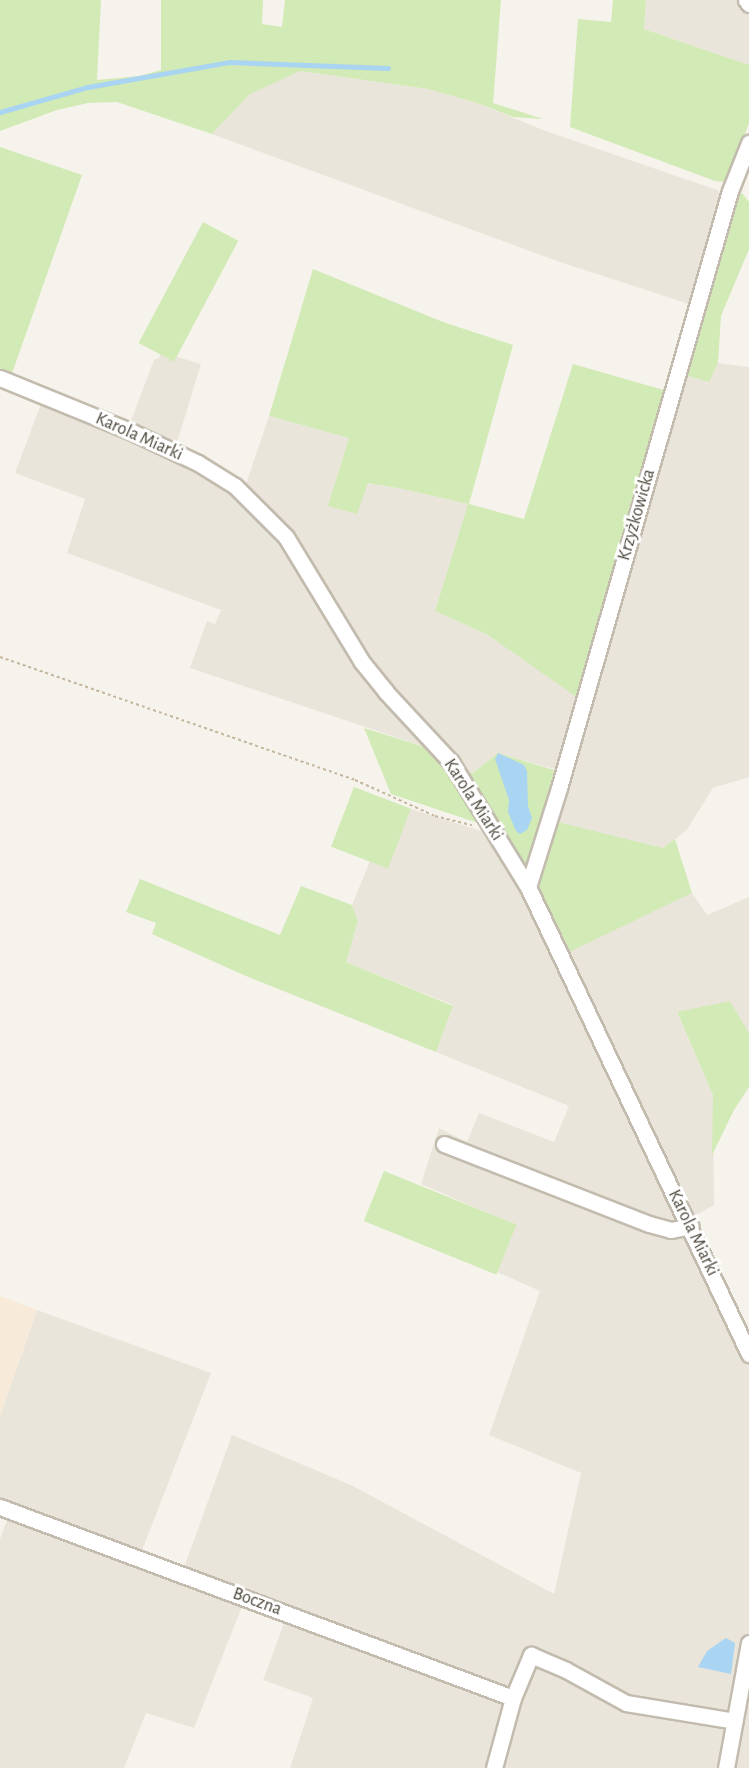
<!DOCTYPE html>
<meta charset="utf-8">
<style>
body{margin:0}
#map{position:relative;width:749px;height:1768px;overflow:hidden;background:#f6f3ec;font-family:"Alegreya Sans",sans-serif}
div>[style]{position:absolute}
.residential>*{inset:0;background:#eae5da}
.commercial>*{inset:0;background:#f7ead8}
.green>*{inset:0;background:#d2eab5;transform-origin:0 0}
.water>*{inset:0;background:#a9d4f2}
.stream>*{height:4.5px;margin:-2.25px;padding:0 2.25px;transform-origin:2.25px;border-radius:2.25px;background:#a9d4f2}
.path>*{height:2px;margin-top:-1px;transform-origin:0;background:repeating-linear-gradient(90deg,#c4b79f 0 3px,transparent 0 6px)}
.roads{filter:drop-shadow(2px 0 #c2bbae) drop-shadow(-2px 0 #c2bbae) drop-shadow(0 2px #c2bbae) drop-shadow(0 -2px #c2bbae)}
.minor>*{height:15px;margin:-7.5px;padding:0 7.5px;transform-origin:7.5px;border-radius:7.5px;background:#fff}
span{translate:-50% -50%;white-space:nowrap;text-align:center;line-height:1.15;-webkit-text-stroke:6px #fff;paint-order:stroke}
.street-label{font-size:18px;color:#4b4439}
</style>
<div id="map">
<div class="residential">
<i style="clip-path:polygon(646px 0,749px 0,749px 65px,644px 29px)"></i>
<i style="clip-path:polygon(299px 71px,428px 89px,477px 103px,543px 130px,717px 190px,722px 195px,692px 305px,557px 261px,212px 134px,250px 94px)"></i>
<i style="clip-path:polygon(161px 352px,201px 364px,176px 446px,244px 490px,269px 416px,349px 438px,329px 506px,367px 483px,403px 489px,468px 504px,435px 611px,488px 635px,592px 706px,684px 375px,708px 382px,718px 363px,749px 367px,749px 777px,713px 788px,686px 831px,663px 848px,541px 818px,554px 769px,498px 753px,473px 773px,449px 766px,428px 748px,190px 668px,207px 621px,215px 624px,221px 610px,67px 553px,85px 499px,15px 473px,42px 401px,129px 426px,154px 360px,159px 358px)"></i>
<i style="clip-path:polygon(411px 809px,500px 837px,565px 953px,692px 893px,707px 915px,749px 897px,749px 1033px,730px 1001px,677px 1013px,713px 1095px,714px 1205px,693px 1217px,749px 1339px,749px 1768px,290px 1768px,313px 1698px,263px 1680px,286px 1618px,243px 1604px,194px 1728px,146px 1713px,124px 1768px,0 1768px,0 1539px,8px 1517px,0 1513px,0 1416px,37px 1310px,211px 1373px,141px 1553px,183px 1570px,232px 1435px,351px 1485px,554px 1594px,581px 1473px,489px 1435px,540px 1291px,497px 1272px,516px 1225px,421px 1184px,439px 1128px,467px 1142px,479px 1113px,554px 1142px,569px 1106px,436px 1052px,453px 1005px,346px 962px,358px 921px,352px 905px,370px 861px,388px 866px)"></i>
</div>
<div class="commercial">
<i style="clip-path:polygon(0 1296px,37px 1310px,0 1416px)"></i>
</div>
<div class="green">
<i style="clip-path:polygon(0 0,101px 0,97px 80px,139px 76px,161px 70px,161px 0,263px 0,262px 24px,282px 27px,285px 0,501px 0,493px 103px,543px 119px,513px 117px,477px 103px,428px 89px,300px 71px,250px 94px,212px 134px,117px 102px,88px 103px,57px 110px,0 131px)"></i>
<i style="clip-path:polygon(613px 0,646px 0,644px 29px,749px 65px,749px 123px,727px 182px,715px 181px,570px 127px,578px 19px,611px 22px)"></i>
<i style="clip-path:polygon(0 147px,82px 175px,10px 379px,0 375px)"></i>
<i style="clip-path:polygon(742px 193px,749px 202px,749px 249px,721px 316px,718px 363px,709px 382px,684px 375px,736px 197px)"></i>
<i style="left:203px;top:222px;width:40px;height:137px;rotate:28deg"></i>
<i style="clip-path:polygon(313px 269px,443px 322px,513px 345px,469px 504px,524px 519px,573px 364px,667px 391px,578px 698px,488px 635px,435px 611px,468px 504px,403px 489px,368px 483px,357px 514px,328px 506px,349px 438px,269px 416px)"></i>
<i style="clip-path:polygon(364px 728px,428px 748px,449px 766px,484px 825px,391px 794px)"></i>
<i style="clip-path:polygon(498px 753px,554px 770px,527px 874px,464px 770px,473px 773px)"></i>
<i style="left:354px;top:787px;width:61px;height:64px;rotate:21deg"></i>
<i style="clip-path:polygon(554px 821px,663px 848px,675px 839px,692px 893px,565px 954px,534px 887px)"></i>
<i style="clip-path:polygon(140px 879px,280px 935px,301px 886px,352px 905px,358px 921px,346px 962px,453px 1006px,436px 1052px,246px 976px,152px 934px,156px 923px,126px 912px)"></i>
<i style="clip-path:polygon(730px 1001px,749px 1033px,749px 1087px,734px 1110px,712px 1155px,713px 1095px,677px 1012px)"></i>
<i style="left:384px;top:1171px;width:143px;height:54px;rotate:22deg"></i>
</div>
<div class="water">
<i style="clip-path:polygon(498px 753px,524px 765px,527px 771px,528px 806px,532px 818px,527px 830px,520px 834px,516px 831px,508px 812px,509px 800px,495px 759px)"></i>
<i style="clip-path:polygon(726px 1638px,735px 1643px,731px 1674px,698px 1667px,707px 1651px)"></i>
</div>
<div class="stream">
<i style="left:0;top:112px;width:91px;rotate:-15.9deg"></i>
<i style="left:88px;top:87px;width:144px;rotate:-10deg"></i>
<i style="left:230px;top:62px;width:158px;rotate:2.2deg"></i>
</div>
<div class="path">
<i style="left:0;top:657px;width:376px;rotate:19.1deg"></i>
<i style="left:355px;top:780px;width:88px;rotate:24.2deg"></i>
<i style="left:435px;top:816px;width:38px;rotate:14deg"></i>
</div>
<div class="roads">
<div class="minor">
<i style="left:746px;top:0;width:5px;rotate:53deg"></i>
<i style="left:0;top:378px;width:143px;rotate:22.2deg"></i>
<i style="left:132px;top:432px;width:73px;rotate:25.2deg"></i>
<i style="left:198px;top:463px;width:44px;rotate:31.9deg"></i>
<i style="left:235px;top:486px;width:72px;rotate:45deg"></i>
<i style="left:286px;top:537px;width:146px;rotate:58.7deg"></i>
<i style="left:362px;top:662px;width:38px;rotate:51deg"></i>
<i style="left:386px;top:692px;width:96px;rotate:47.1deg"></i>
<i style="left:451px;top:762px;width:147px;rotate:58.4deg"></i>
<i style="left:528px;top:887px;width:517px;rotate:64.67deg"></i>
<i style="left:528px;top:887px;width:104px;rotate:-72.6deg"></i>
<i style="left:559px;top:788px;width:621px;rotate:-74.02deg"></i>
<i style="left:730px;top:191px;width:52px;rotate:-68.4deg"></i>
<i style="left:444px;top:1144px;width:220px;rotate:21.3deg"></i>
<i style="left:649px;top:1224px;width:23px;rotate:15deg"></i>
<i style="left:671px;top:1230px;width:20px;rotate:-11deg"></i>
<i style="left:0;top:1507px;width:547px;rotate:20.42deg"></i>
<i style="left:494px;top:1768px;width:73px;rotate:-74.8deg"></i>
<i style="left:513px;top:1698px;width:47px;rotate:-67.3deg"></i>
<i style="left:531px;top:1655px;width:38px;rotate:23deg"></i>
<i style="left:566px;top:1670px;width:68px;rotate:28.8deg"></i>
<i style="left:626px;top:1703px;width:110px;rotate:9.4deg"></i>
<i style="left:726px;top:1768px;width:127px;rotate:-79.6deg"></i>
</div>
</div>
<div class="street-label">
<span style="left:139px;top:437px;rotate:24deg">Karola Miarki</span>
<span style="left:637px;top:515px;rotate:-74deg">Krzyżkowicka</span>
<span style="left:473px;top:800px;rotate:57deg">Karola Miarki</span>
<span style="left:693px;top:1233px;rotate:64deg">Karola Miarki</span>
<span style="left:257px;top:1602px;rotate:20deg">Boczna</span>
</div>
</div>
